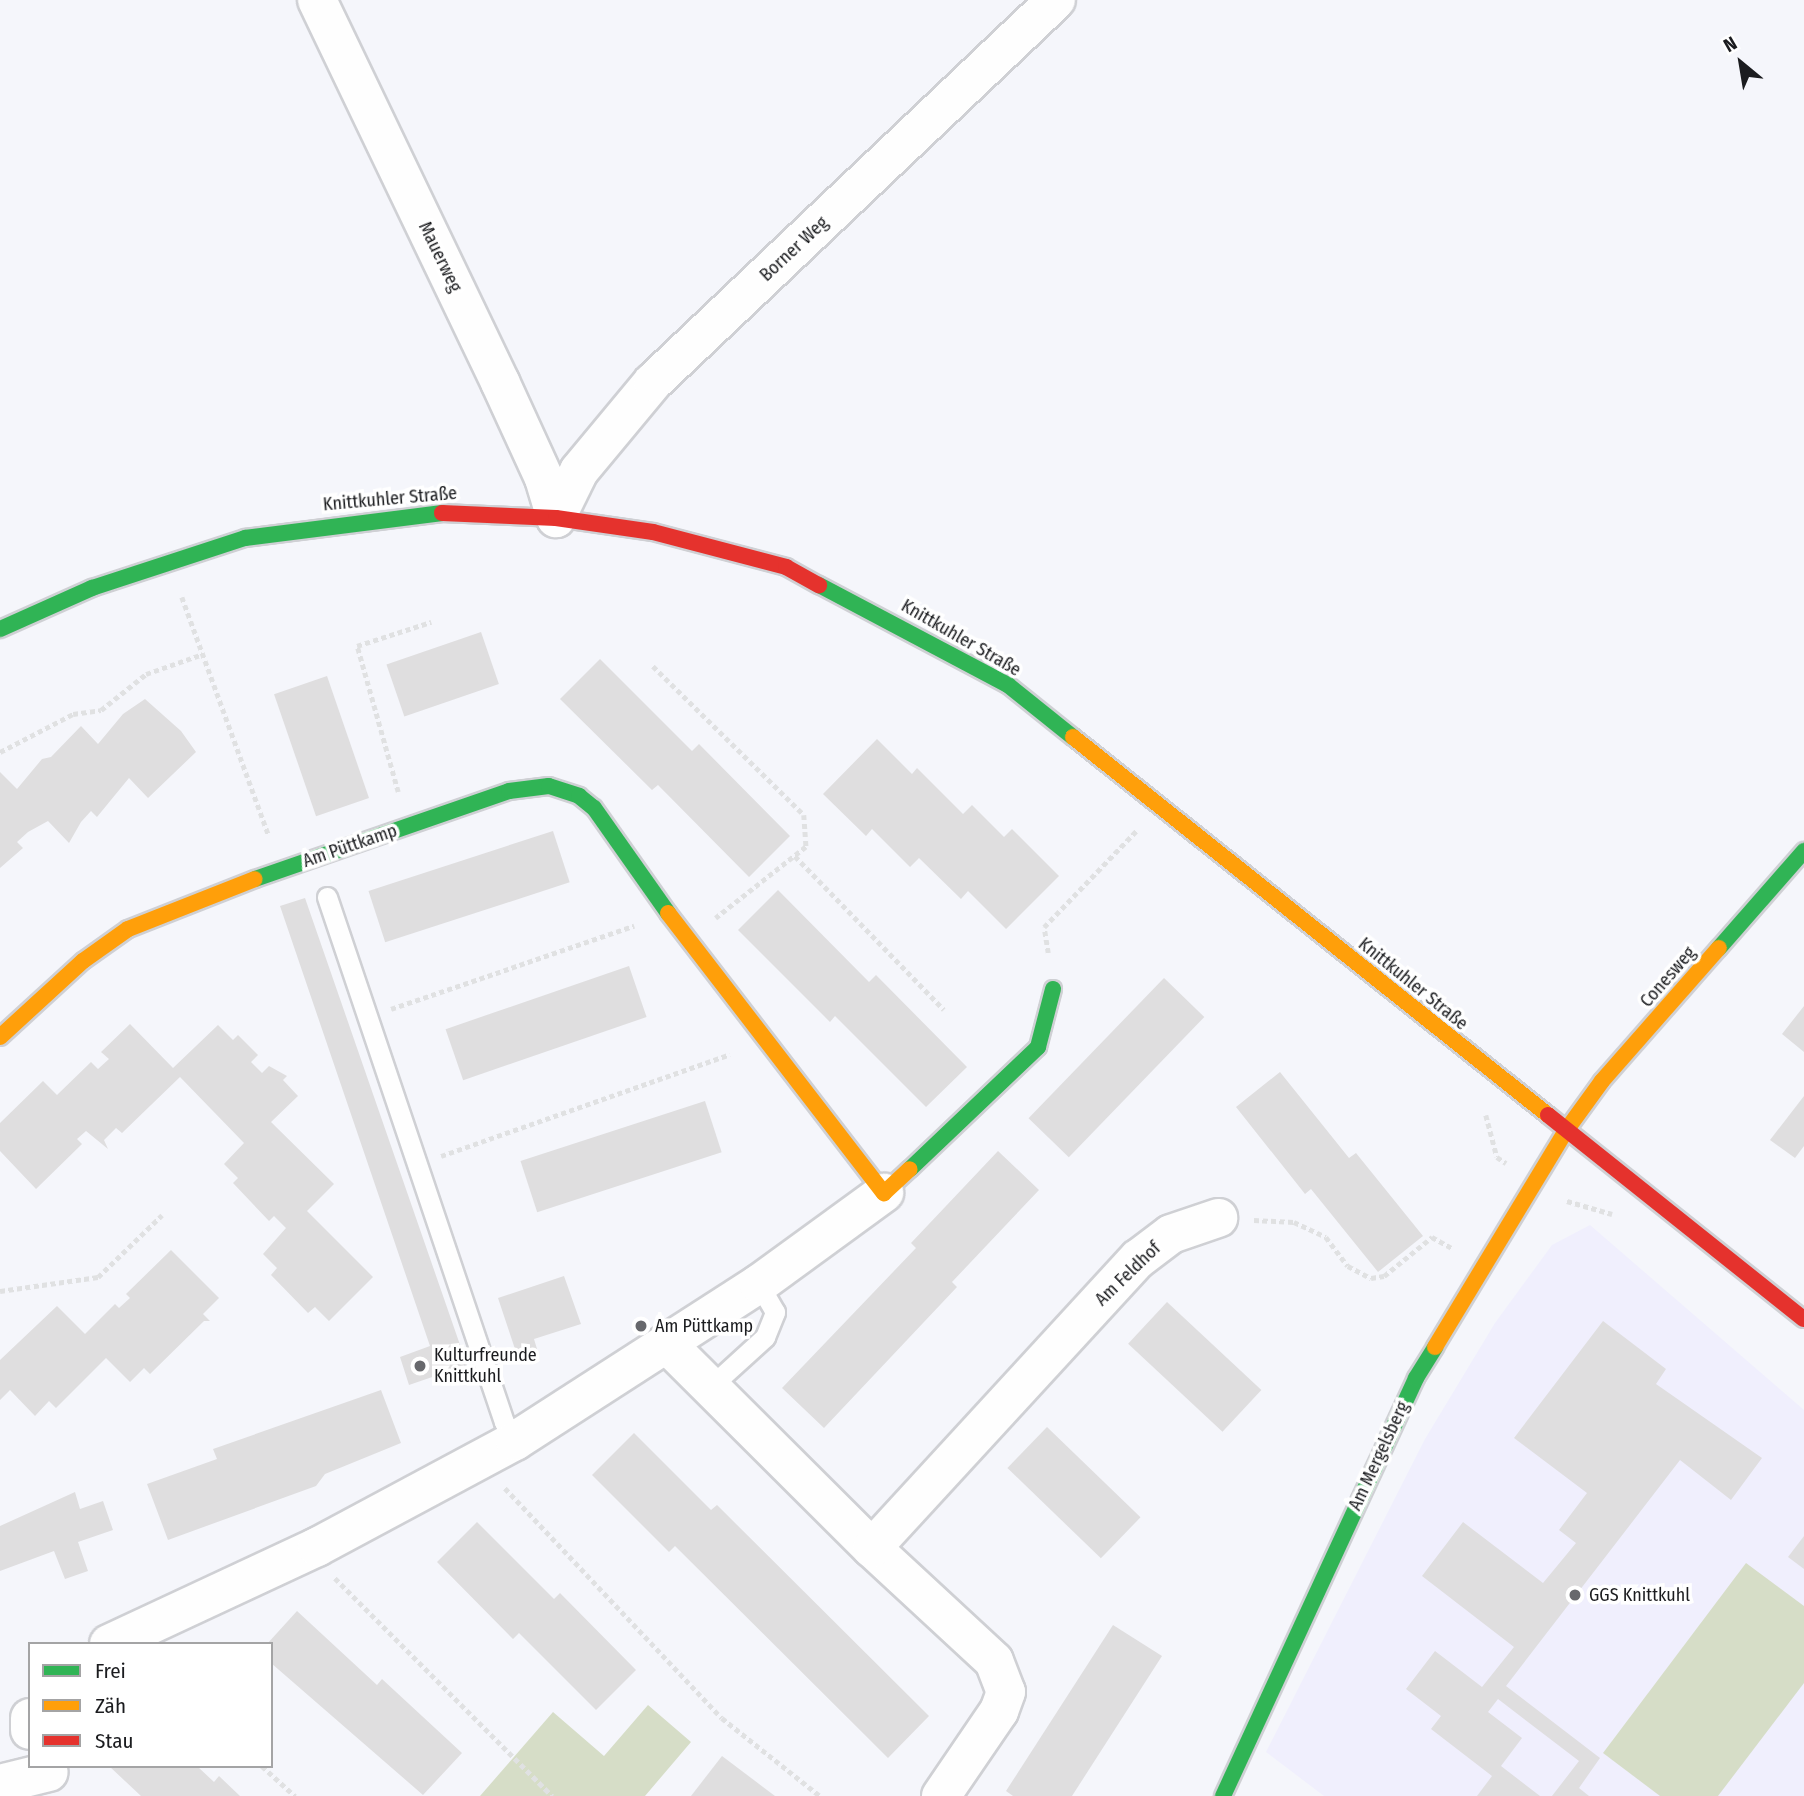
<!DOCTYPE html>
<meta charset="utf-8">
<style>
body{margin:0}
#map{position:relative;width:1804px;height:1796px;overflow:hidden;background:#f5f6fb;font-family:"Fira Sans Condensed",sans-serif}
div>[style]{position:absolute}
.education>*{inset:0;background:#f0effd}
.green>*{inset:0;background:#d6ddc7}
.building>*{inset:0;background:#dfdedf;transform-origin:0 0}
.path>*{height:4.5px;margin-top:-2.25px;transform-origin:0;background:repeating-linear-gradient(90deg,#e0e1e2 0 5px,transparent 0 8.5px)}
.roads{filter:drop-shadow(2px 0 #cfd0d4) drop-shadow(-2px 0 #cfd0d4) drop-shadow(0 2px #cfd0d4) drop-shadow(0 -2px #cfd0d4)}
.lane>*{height:19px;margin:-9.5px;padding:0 9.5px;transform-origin:9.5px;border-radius:9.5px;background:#fefefe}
.street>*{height:38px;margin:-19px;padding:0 19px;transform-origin:19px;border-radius:19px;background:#fefefe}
.fast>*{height:16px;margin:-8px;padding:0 8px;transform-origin:8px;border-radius:8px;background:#30b455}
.slow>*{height:16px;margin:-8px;padding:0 8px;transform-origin:8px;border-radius:8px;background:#ff9f0a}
.jam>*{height:16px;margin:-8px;padding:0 8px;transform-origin:8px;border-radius:8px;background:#e5322d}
.dots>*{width:19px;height:19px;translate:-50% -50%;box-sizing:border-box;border:4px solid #fff;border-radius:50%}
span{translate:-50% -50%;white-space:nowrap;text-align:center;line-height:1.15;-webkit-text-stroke:7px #fff;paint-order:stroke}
.street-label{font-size:18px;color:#1b1c1f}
.poi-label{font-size:18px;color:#1b1c1f}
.left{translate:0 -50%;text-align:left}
.legend{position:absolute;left:28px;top:1642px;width:245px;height:126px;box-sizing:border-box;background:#fff;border:2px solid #a4a4a5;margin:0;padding:9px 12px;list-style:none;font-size:21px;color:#1b1c1f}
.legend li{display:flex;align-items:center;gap:14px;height:35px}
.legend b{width:35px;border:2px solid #a4a4a5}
.north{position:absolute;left:1706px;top:28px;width:70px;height:70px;-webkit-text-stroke:5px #fff;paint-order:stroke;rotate:330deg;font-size:19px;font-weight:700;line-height:28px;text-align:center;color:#1b1c1f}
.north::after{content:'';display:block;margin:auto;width:24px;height:32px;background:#1b1c1f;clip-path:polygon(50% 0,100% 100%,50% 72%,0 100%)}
</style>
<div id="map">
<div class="education">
<i style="clip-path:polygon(1590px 1225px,1804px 1410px,1804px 1796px,1324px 1796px,1266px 1752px,1425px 1439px,1495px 1323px,1552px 1245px)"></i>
</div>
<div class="green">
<i style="clip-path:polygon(1746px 1563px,1804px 1606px,1804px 1683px,1718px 1796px,1660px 1796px,1603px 1753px)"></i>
<i style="clip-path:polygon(648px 1705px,691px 1742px,645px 1796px,480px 1796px,553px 1712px,604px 1756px)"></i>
</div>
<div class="building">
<i style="left:481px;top:632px;width:55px;height:100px;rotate:71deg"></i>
<i style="clip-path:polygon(600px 659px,692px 751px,699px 744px,790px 836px,749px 877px,658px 785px,652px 790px,560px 699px)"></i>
<i style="left:327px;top:676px;width:129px;height:56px;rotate:71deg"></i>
<i style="clip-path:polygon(145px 699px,181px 731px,196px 752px,148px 798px,129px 778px,97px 817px,91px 811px,81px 822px,69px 843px,48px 821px,28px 832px,17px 842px,23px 848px,0 868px,0 772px,17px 789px,42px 759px,51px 757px,81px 726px,98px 744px,123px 714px)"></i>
<i style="clip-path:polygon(877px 739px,912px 774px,917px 768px,963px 814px,972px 805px,1004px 837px,1012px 829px,1059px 876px,1006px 929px,968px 891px,961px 899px,919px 858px,910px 867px,872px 829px,866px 836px,823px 794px)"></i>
<i style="left:553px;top:831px;width:54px;height:194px;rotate:72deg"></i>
<i style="clip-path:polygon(778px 890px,869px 982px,876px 975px,967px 1067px,926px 1107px,835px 1016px,830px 1022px,738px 930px)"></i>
<i style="clip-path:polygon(305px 898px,467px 1365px,409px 1385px,400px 1357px,430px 1346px,280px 906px)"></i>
<i style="left:629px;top:966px;width:54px;height:194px;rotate:71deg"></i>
<i style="left:1164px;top:978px;width:56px;height:195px;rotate:44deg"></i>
<i style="clip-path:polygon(1804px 1006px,1804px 1052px,1782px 1034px)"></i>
<i style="clip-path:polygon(130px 1024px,173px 1068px,218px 1025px,233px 1040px,238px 1035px,258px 1055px,251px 1062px,262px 1073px,269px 1066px,287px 1076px,283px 1080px,298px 1096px,271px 1122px,334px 1184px,307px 1211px,373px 1277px,329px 1321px,315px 1307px,308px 1313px,271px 1275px,277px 1268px,263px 1254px,286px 1228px,274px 1216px,269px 1221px,233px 1183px,238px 1178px,224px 1164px,244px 1143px,180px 1077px,122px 1133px,116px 1128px,104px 1140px,108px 1149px,86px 1131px,77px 1139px,82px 1144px,36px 1189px,0 1151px,0 1123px,43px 1081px,57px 1095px,91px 1062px,98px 1069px,109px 1059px,101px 1052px)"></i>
<i style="clip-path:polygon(1280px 1072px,1349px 1158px,1356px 1153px,1423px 1236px,1378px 1272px,1311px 1189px,1305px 1194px,1236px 1107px)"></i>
<i style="clip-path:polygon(1804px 1096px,1804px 1146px,1795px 1158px,1770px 1140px)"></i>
<i style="left:705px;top:1101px;width:54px;height:194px;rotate:72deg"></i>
<i style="clip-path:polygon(998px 1151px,1039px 1190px,952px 1282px,957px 1287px,824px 1428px,782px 1388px,916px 1248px,911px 1243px)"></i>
<i style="clip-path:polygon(171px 1250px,219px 1298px,203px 1314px,210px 1321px,204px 1321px,150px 1374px,144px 1368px,130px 1382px,106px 1358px,56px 1408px,49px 1401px,35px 1416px,10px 1390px,0 1400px,0 1360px,57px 1306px,85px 1334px,115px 1304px,119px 1308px,130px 1298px,126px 1294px)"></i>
<i style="clip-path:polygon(564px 1276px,581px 1324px,534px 1339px,537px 1349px,517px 1355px,498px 1298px)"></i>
<i style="left:1167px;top:1302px;width:129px;height:57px;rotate:43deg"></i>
<i style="clip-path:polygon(1603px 1321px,1666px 1369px,1656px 1384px,1762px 1458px,1731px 1500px,1680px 1460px,1506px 1686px,1600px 1758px,1579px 1788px,1589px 1796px,1552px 1796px,1579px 1761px,1498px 1699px,1488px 1712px,1522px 1738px,1501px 1766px,1540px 1796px,1477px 1796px,1492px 1776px,1431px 1729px,1441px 1716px,1406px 1689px,1435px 1651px,1482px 1687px,1514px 1647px,1422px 1576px,1463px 1522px,1543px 1583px,1576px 1543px,1559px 1530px,1587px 1493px,1514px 1438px)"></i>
<i style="clip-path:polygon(381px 1390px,401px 1443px,325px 1474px,316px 1486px,168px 1540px,147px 1484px,217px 1459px,213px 1449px)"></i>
<i style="left:1047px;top:1427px;width:130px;height:57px;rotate:44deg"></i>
<i style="clip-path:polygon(634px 1433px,711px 1510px,717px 1505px,929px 1716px,888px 1758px,675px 1546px,669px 1552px,592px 1475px)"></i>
<i style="clip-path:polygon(75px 1492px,80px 1509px,103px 1501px,113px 1530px,78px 1542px,88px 1571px,65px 1579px,54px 1551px,0 1571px,0 1526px)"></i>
<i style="clip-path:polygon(477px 1522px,554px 1599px,560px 1593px,636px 1670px,596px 1710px,519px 1633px,513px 1639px,437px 1562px)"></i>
<i style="clip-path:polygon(1804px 1536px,1804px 1569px,1788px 1557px)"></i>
<i style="clip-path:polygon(297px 1611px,377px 1685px,382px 1679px,462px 1753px,423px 1795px,271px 1663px,271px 1644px,267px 1644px)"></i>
<i style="clip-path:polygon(1113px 1625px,1162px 1656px,1072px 1796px,1013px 1796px,1006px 1791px)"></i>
<i style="clip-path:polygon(722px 1756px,775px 1796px,691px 1796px)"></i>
<i style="clip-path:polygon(109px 1766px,197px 1766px,214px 1782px,219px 1776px,240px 1796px,141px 1796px)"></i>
</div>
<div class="path">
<i style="left:182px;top:597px;width:254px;rotate:70deg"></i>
<i style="left:653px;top:666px;width:212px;rotate:44.6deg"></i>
<i style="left:804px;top:815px;width:32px;rotate:86deg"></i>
<i style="left:806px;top:847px;width:115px;rotate:141.7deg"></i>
<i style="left:0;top:752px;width:82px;rotate:-27.5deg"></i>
<i style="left:73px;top:714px;width:28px;rotate:-8deg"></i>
<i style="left:101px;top:710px;width:58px;rotate:-38.7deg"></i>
<i style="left:146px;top:674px;width:60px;rotate:-19.3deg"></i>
<i style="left:398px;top:792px;width:152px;rotate:-105.7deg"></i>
<i style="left:357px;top:646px;width:78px;rotate:-18deg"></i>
<i style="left:795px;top:856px;width:214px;rotate:45.9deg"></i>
<i style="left:1048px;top:953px;width:26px;rotate:-99deg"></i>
<i style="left:1044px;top:927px;width:133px;rotate:-46.2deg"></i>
<i style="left:391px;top:1009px;width:257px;rotate:-18.9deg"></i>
<i style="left:1486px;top:1115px;width:43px;rotate:75.3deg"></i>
<i style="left:1497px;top:1157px;width:11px;rotate:34deg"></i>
<i style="left:441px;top:1156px;width:306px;rotate:-19.4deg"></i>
<i style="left:1567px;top:1201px;width:47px;rotate:16.1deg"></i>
<i style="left:1254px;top:1220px;width:40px;rotate:2.9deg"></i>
<i style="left:1294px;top:1222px;width:35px;rotate:25deg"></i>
<i style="left:1326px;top:1237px;width:36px;rotate:53deg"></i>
<i style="left:1348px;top:1266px;width:26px;rotate:28deg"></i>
<i style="left:1371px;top:1278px;width:13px;rotate:-9deg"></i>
<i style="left:1384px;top:1276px;width:62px;rotate:-39.1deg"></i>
<i style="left:1432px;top:1237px;width:23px;rotate:29deg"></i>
<i style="left:0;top:1291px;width:99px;rotate:-8.1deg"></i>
<i style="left:98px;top:1277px;width:89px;rotate:-44.1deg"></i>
<i style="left:505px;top:1488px;width:316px;rotate:46.7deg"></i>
<i style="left:722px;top:1718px;width:125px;rotate:38.5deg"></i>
<i style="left:335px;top:1578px;width:308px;rotate:45.1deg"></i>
<i style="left:262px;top:1766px;width:45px;rotate:42.3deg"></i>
</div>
<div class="roads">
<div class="lane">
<i style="left:327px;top:897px;width:554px;rotate:71.37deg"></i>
<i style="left:504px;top:1422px;width:22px;rotate:60deg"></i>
<i style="left:709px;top:1388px;width:76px;rotate:-42.3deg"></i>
<i style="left:765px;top:1337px;width:27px;rotate:-68deg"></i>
<i style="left:775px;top:1312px;width:32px;rotate:-120deg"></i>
</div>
<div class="street">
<i style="left:317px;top:0;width:424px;rotate:64.4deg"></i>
<i style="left:500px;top:382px;width:106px;rotate:65.4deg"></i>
<i style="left:544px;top:478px;width:42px;rotate:73.3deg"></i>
<i style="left:556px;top:518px;width:52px;rotate:-63.9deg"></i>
<i style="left:579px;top:471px;width:116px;rotate:-50.3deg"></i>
<i style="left:653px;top:382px;width:555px;rotate:-43.47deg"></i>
<i style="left:667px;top:1344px;width:289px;rotate:44.9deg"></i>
<i style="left:872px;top:1548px;width:166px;rotate:42.8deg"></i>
<i style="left:994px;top:1661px;width:33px;rotate:69deg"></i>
<i style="left:1006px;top:1692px;width:20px;rotate:110deg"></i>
<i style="left:999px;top:1711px;width:103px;rotate:124.3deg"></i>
<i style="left:872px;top:1548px;width:393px;rotate:-47.4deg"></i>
<i style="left:1138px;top:1259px;width:41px;rotate:-37.1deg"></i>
<i style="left:1171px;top:1234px;width:50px;rotate:-18.8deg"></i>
<i style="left:109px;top:1644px;width:230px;rotate:-25deg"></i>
<i style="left:317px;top:1547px;width:225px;rotate:-28.2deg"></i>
<i style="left:515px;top:1441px;width:290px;rotate:-32.8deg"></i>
<i style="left:759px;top:1284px;width:155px;rotate:-36.1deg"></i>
<i style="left:30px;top:1718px;width:12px;rotate:90deg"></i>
<i style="left:0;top:1784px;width:50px;rotate:-13.8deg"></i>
</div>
<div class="fast">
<i style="left:819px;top:585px;width:214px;rotate:27.9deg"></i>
<i style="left:1008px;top:685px;width:83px;rotate:38.7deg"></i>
<i style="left:0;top:629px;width:101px;rotate:-24deg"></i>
<i style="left:92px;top:588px;width:161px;rotate:-18.1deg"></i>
<i style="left:245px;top:538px;width:199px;rotate:-7.2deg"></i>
<i style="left:255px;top:879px;width:269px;rotate:-19.1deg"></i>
<i style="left:509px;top:791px;width:40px;rotate:-7.1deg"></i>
<i style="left:549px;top:786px;width:32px;rotate:18deg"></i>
<i style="left:579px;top:796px;width:19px;rotate:39deg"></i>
<i style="left:594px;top:808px;width:128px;rotate:54.8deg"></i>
<i style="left:1719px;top:948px;width:129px;rotate:-48.8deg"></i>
<i style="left:910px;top:1169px;width:177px;rotate:-43.6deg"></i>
<i style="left:1038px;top:1047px;width:60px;rotate:-75.5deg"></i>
<i style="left:1223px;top:1796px;width:460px;rotate:-65.2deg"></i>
<i style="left:1416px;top:1378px;width:36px;rotate:-58deg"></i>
</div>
<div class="slow">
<i style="left:1073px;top:737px;width:607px;rotate:38.51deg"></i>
<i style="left:668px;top:913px;width:354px;rotate:52.4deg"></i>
<i style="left:884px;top:1193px;width:35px;rotate:-43deg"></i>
<i style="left:0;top:1037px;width:113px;rotate:-42.5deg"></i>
<i style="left:83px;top:961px;width:55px;rotate:-35.4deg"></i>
<i style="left:128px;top:929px;width:136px;rotate:-21.5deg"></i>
<i style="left:1435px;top:1347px;width:251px;rotate:-58.8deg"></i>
<i style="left:1565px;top:1132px;width:63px;rotate:-54deg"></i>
<i style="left:1602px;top:1081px;width:177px;rotate:-48.7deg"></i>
</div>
<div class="jam">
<i style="left:442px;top:513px;width:114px;rotate:2.5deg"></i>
<i style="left:556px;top:518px;width:98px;rotate:8.2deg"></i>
<i style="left:653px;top:532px;width:138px;rotate:14.7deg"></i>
<i style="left:786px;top:567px;width:38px;rotate:29deg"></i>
<i style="left:1548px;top:1115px;width:327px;rotate:38.6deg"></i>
</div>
</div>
<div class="dots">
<i style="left:641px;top:1326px;background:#67686c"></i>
<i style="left:420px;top:1366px;background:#67686c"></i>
<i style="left:1575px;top:1595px;background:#67686c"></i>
</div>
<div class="street-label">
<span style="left:794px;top:249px;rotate:-43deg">Borner Weg</span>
<span style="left:440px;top:257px;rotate:64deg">Mauerweg</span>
<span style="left:390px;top:499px;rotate:-5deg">Knittkuhler Straße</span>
<span style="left:961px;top:638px;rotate:30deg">Knittkuhler Straße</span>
<span style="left:350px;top:846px;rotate:-19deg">Am Püttkamp</span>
<span style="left:1668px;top:977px;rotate:-49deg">Conesweg</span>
<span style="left:1413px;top:984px;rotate:39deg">Knittkuhler Straße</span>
<span style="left:1128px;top:1274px;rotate:-44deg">Am Feldhof</span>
<span style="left:1379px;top:1456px;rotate:-65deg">Am Mergelsberg</span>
</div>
<div class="poi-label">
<span class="left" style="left:655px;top:1326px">Am Püttkamp</span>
<span class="left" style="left:434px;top:1366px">Kulturfreunde<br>Knittkuhl</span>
<span class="left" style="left:1589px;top:1595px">GGS Knittkuhl</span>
</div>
<ul class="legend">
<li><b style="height:9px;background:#30b455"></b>Frei</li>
<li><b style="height:9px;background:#ff9f0a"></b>Zäh</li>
<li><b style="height:9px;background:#e5322d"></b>Stau</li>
</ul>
<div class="north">N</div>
</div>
